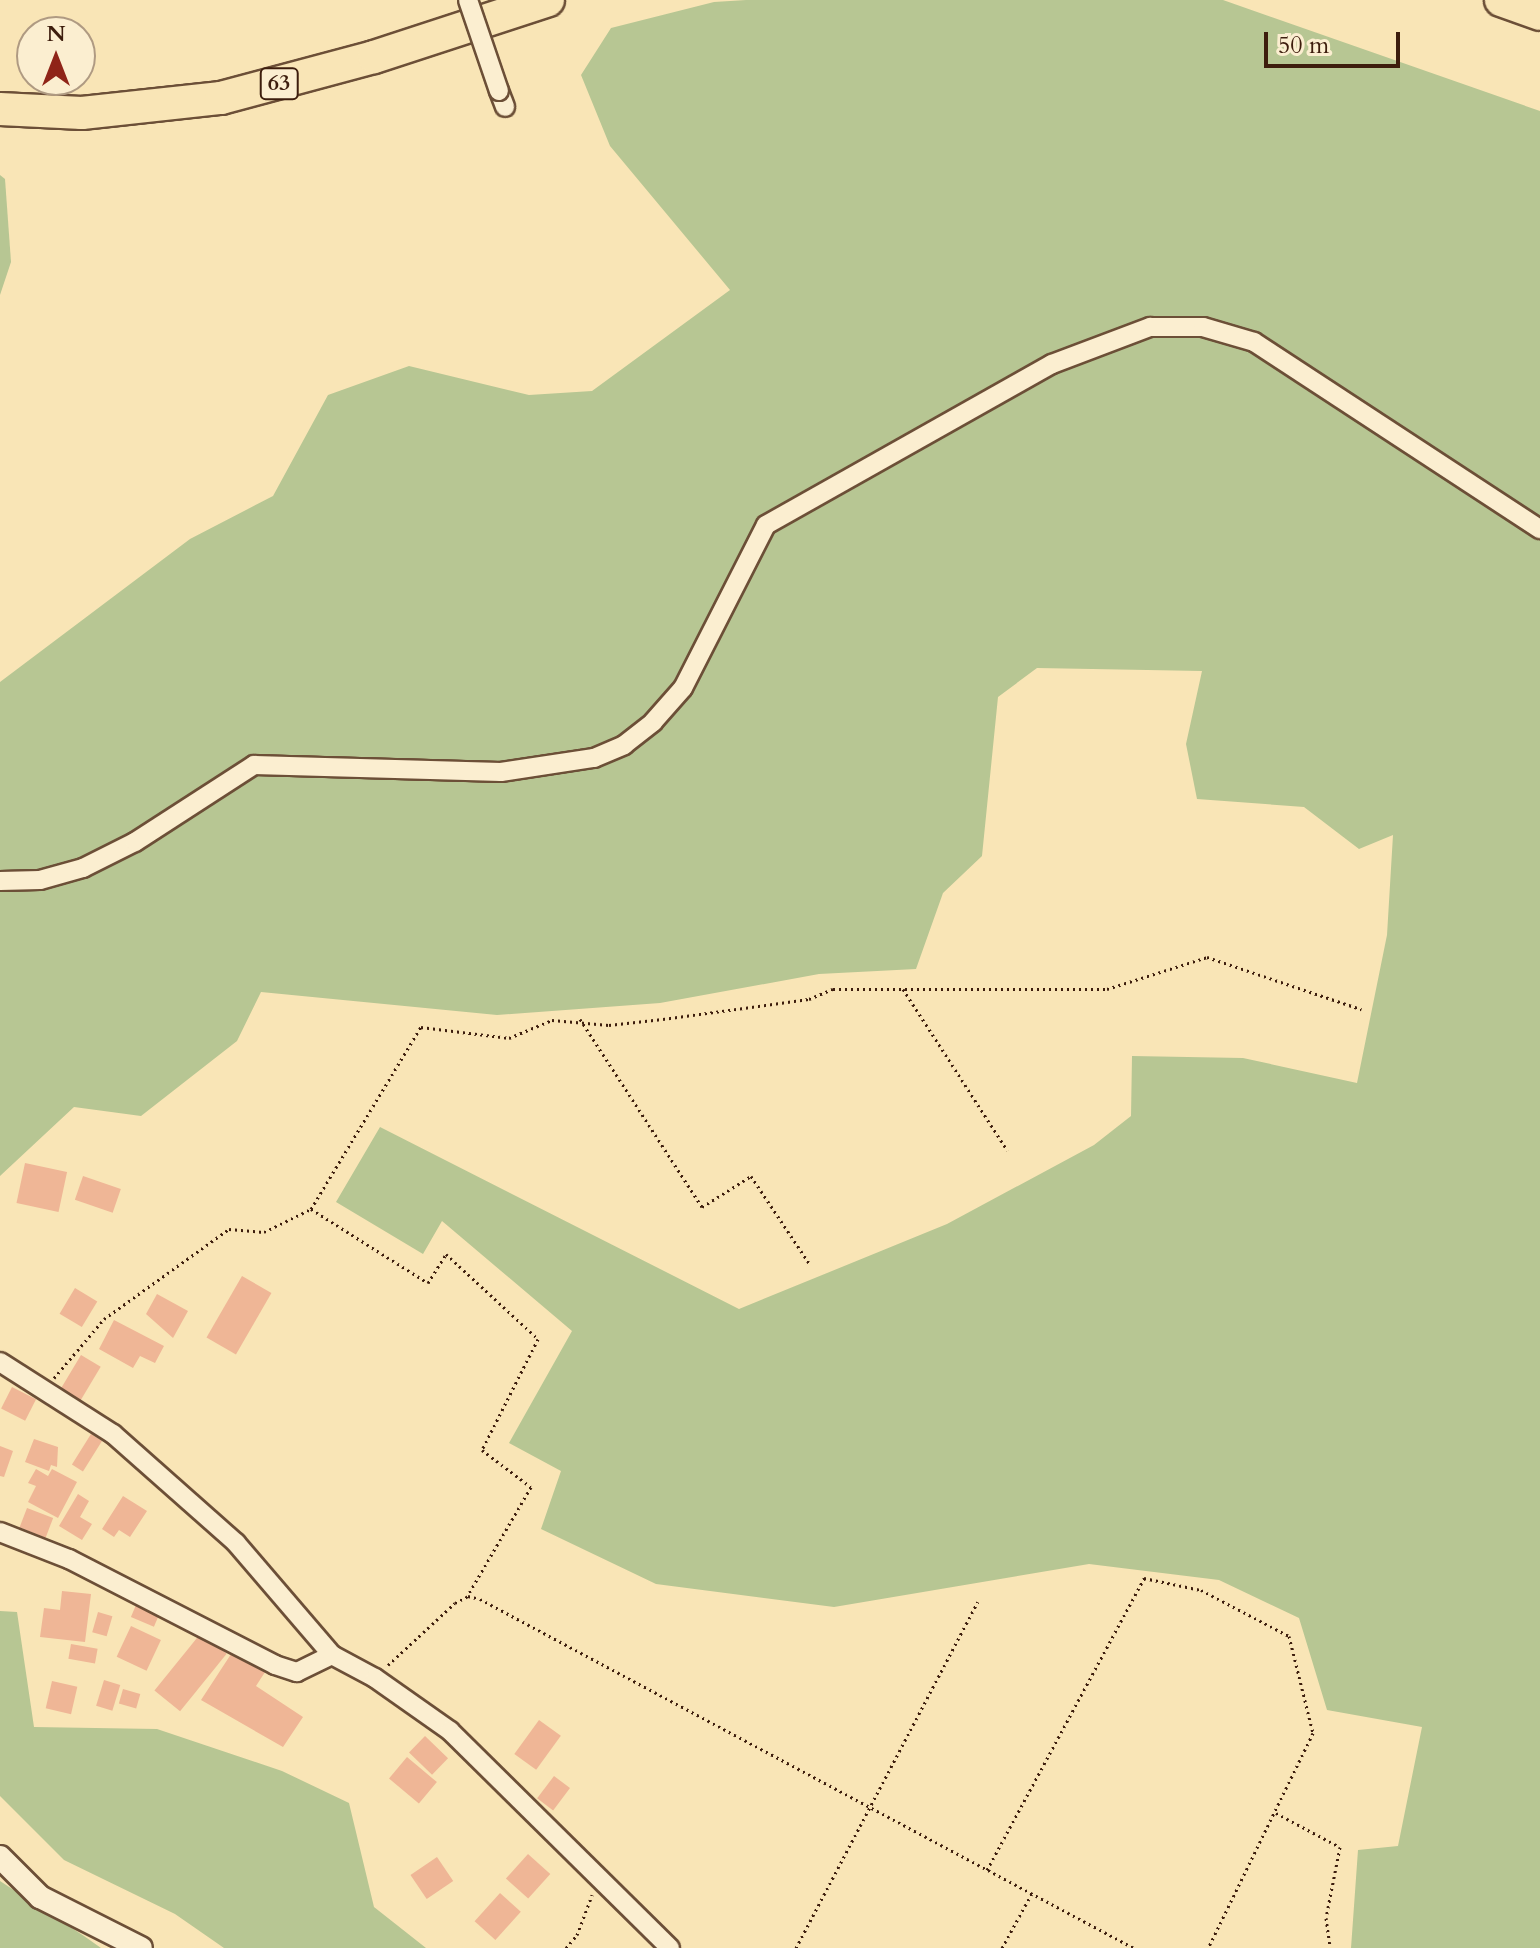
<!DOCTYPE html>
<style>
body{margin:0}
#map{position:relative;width:1540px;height:1948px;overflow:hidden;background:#f9e5b6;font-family:Cardo,serif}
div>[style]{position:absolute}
.green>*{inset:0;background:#b7c693}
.building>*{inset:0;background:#efb696;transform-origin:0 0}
.path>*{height:3px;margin-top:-1.5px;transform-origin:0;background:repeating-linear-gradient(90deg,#3d1d0d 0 2px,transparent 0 6px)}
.roads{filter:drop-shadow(2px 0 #6c4f37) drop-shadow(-2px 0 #6c4f37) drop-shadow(0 2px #6c4f37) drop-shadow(0 -2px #6c4f37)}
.minor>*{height:18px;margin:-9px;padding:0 9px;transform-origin:9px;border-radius:9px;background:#fbeed0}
.tertiary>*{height:22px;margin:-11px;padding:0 11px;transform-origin:11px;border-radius:11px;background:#fbeed0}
.motorway>*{height:32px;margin:-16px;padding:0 16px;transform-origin:16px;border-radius:16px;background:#f9e5b6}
.bridges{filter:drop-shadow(2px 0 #6c4f37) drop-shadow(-2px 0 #6c4f37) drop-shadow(0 2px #6c4f37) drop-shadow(0 -2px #6c4f37)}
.minor-bridge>*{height:18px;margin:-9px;padding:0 9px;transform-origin:9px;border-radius:9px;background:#fbeed0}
span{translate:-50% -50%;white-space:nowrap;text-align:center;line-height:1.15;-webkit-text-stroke:6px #fbeed0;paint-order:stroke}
.shield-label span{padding:2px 6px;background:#fbeed0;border:2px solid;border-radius:6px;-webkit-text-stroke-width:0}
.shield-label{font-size:22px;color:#3d1d0d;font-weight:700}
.north{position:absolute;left:16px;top:16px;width:80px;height:80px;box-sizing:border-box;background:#fbeed0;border:2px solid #af9a82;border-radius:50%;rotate:0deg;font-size:22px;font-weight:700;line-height:32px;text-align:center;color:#3d1d0d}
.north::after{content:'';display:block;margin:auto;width:28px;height:36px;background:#8f2418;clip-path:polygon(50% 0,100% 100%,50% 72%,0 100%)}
.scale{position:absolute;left:1264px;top:32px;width:136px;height:36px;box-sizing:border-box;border:4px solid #3d1d0d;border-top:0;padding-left:10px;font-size:24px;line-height:28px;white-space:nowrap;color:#3d1d0d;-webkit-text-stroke:6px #fbeed0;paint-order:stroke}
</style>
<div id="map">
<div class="green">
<i style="clip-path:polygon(746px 0,1223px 0,1540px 111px,1540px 1948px,1351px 1948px,1358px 1850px,1398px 1846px,1422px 1727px,1327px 1710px,1299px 1618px,1219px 1580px,1089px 1564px,834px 1607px,656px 1584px,541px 1529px,561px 1471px,509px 1443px,572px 1331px,442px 1221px,423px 1254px,336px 1202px,380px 1127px,739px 1309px,947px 1224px,1094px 1145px,1131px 1116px,1132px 1056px,1243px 1058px,1357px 1083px,1387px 935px,1393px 835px,1359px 849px,1304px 807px,1197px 799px,1186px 744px,1202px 671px,1037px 668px,998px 697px,982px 856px,943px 893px,916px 969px,819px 974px,660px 1003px,497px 1015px,261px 992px,237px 1041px,141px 1116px,74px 1107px,0 1176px,0 682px,190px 539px,273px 496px,328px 395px,409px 366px,529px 395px,592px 391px,730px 290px,610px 146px,581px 75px,611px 28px,714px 2px)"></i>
<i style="clip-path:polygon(0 175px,5px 179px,11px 262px,0 295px)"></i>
<i style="clip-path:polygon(0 1611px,17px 1612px,34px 1727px,157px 1729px,282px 1771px,349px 1803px,374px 1907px,426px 1948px,224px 1948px,175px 1914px,64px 1860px,0 1796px)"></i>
<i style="clip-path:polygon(0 1881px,84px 1936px,101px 1948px,0 1948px)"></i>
</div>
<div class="building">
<i style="left:25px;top:1163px;width:43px;height:41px;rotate:12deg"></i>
<i style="left:83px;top:1176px;width:40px;height:25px;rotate:19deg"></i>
<i style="left:242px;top:1276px;width:34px;height:71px;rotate:30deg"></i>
<i style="left:75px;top:1288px;width:26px;height:30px;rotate:31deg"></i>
<i style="clip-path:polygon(157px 1294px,188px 1311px,173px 1338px,146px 1314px)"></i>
<i style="clip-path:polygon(114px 1320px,164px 1346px,155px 1363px,140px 1356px,133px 1368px,99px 1349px)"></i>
<i style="left:81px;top:1355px;width:23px;height:39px;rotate:31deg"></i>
<i style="left:12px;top:1387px;width:27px;height:24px;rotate:27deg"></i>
<i style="left:91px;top:1434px;width:13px;height:36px;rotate:32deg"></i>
<i style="clip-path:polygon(34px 1439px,58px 1447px,57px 1467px,51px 1465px,49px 1471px,25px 1462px)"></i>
<i style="clip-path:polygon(0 1446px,13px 1451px,4px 1477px,0 1476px)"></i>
<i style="clip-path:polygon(36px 1469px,48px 1476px,52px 1469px,77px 1482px,58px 1518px,28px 1502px,36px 1486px,28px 1483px)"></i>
<i style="clip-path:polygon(78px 1494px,89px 1501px,80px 1517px,92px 1524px,82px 1540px,59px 1526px)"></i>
<i style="clip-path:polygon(123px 1496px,147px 1511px,130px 1537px,119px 1530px,114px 1537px,102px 1529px)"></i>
<i style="left:27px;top:1508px;width:28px;height:21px;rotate:21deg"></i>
<i style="clip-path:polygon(62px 1591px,91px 1594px,85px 1642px,40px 1637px,44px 1608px,60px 1610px)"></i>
<i style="left:136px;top:1605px;width:25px;height:13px;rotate:23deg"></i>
<i style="left:98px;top:1612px;width:15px;height:21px;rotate:16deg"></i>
<i style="left:131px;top:1626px;width:33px;height:34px;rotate:25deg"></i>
<i style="left:201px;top:1633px;width:33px;height:74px;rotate:39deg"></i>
<i style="left:71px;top:1644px;width:27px;height:15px;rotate:10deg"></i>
<i style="clip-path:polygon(235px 1648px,267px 1669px,256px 1686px,303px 1717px,283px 1747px,201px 1700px)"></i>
<i style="left:104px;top:1680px;width:17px;height:27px;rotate:17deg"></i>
<i style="left:52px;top:1681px;width:26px;height:28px;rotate:13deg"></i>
<i style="left:123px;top:1689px;width:18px;height:15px;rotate:16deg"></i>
<i style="left:539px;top:1720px;width:27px;height:42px;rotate:36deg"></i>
<i style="left:425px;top:1736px;width:32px;height:23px;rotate:44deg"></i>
<i style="left:407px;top:1757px;width:39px;height:28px;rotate:40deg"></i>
<i style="left:554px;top:1776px;width:20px;height:28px;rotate:37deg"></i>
<i style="left:528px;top:1854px;width:30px;height:33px;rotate:42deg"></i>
<i style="left:437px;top:1857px;width:29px;height:32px;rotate:56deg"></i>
<i style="left:500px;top:1893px;width:28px;height:38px;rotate:42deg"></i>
</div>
<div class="path">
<i style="left:903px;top:989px;width:192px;rotate:57.1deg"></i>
<i style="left:580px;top:1019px;width:224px;rotate:57deg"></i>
<i style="left:702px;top:1207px;width:58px;rotate:-32.3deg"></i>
<i style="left:751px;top:1176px;width:105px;rotate:56.3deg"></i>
<i style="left:311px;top:1209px;width:138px;rotate:32.3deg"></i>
<i style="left:428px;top:1283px;width:34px;rotate:-58deg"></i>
<i style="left:446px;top:1254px;width:125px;rotate:42.7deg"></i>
<i style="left:538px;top:1339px;width:124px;rotate:116.8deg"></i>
<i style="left:482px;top:1450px;width:61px;rotate:37.1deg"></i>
<i style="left:531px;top:1487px;width:125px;rotate:120.3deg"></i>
<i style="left:54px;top:1378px;width:77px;rotate:-49.7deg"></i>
<i style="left:104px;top:1319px;width:154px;rotate:-35.8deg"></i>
<i style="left:229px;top:1229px;width:35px;rotate:5deg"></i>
<i style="left:264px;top:1232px;width:52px;rotate:-26.1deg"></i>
<i style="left:311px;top:1209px;width:213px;rotate:-58.9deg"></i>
<i style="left:421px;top:1027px;width:89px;rotate:7.1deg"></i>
<i style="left:509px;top:1038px;width:47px;rotate:-22.7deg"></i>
<i style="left:552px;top:1020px;width:57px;rotate:5deg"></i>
<i style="left:609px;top:1025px;width:54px;rotate:-6.3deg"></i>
<i style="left:663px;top:1019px;width:147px;rotate:-7.8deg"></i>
<i style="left:809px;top:999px;width:26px;rotate:-23deg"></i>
<i style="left:833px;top:989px;width:274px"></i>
<i style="left:1107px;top:989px;width:105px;rotate:-17.7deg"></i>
<i style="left:1207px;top:957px;width:163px;rotate:18.7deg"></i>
<i style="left:388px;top:1665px;width:91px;rotate:-42.8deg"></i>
<i style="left:455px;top:1603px;width:15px;rotate:-28deg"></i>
<i style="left:468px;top:1596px;width:12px;rotate:14deg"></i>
<i style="left:480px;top:1599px;width:741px;rotate:28.09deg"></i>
<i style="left:1276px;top:1813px;width:72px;rotate:28deg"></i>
<i style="left:1340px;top:1847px;width:72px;rotate:101.2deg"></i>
<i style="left:1326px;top:1918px;width:30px;rotate:82deg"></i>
<i style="left:987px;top:1870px;width:332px;rotate:-61.7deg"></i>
<i style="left:1144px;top:1578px;width:58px;rotate:11.9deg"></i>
<i style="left:1201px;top:1590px;width:99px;rotate:27.6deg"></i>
<i style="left:1289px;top:1636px;width:100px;rotate:76.1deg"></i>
<i style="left:1313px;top:1733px;width:239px;rotate:116deg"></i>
<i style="left:566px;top:1948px;width:17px;rotate:-50deg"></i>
<i style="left:577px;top:1935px;width:43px;rotate:-69.4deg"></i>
<i style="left:796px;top:1948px;width:391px;rotate:-62.3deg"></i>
<i style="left:1002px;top:1948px;width:63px;rotate:-61.4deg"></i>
</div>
<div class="roads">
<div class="minor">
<i style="left:499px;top:91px;width:17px;rotate:69deg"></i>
<i style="left:0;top:881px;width:40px;rotate:-1.4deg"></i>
<i style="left:40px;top:880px;width:45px;rotate:-15.6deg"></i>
<i style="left:83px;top:868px;width:58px;rotate:-26.6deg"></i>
<i style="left:135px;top:842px;width:142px;rotate:-32.9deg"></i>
<i style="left:254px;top:765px;width:247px;rotate:1.6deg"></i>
<i style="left:501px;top:772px;width:94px;rotate:-8.6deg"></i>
<i style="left:594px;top:758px;width:33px;rotate:-23deg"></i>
<i style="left:624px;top:745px;width:37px;rotate:-38deg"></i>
<i style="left:653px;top:722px;width:45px;rotate:-48.6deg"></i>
<i style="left:683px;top:688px;width:183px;rotate:-63deg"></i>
<i style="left:766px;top:525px;width:328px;rotate:-29.4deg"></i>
<i style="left:1052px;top:364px;width:105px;rotate:-20.7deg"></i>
<i style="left:1150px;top:327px;width:53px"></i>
<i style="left:1203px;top:327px;width:53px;rotate:16.4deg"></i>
<i style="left:1254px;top:342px;width:342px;rotate:33.2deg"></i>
<i style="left:0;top:1362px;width:134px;rotate:32.5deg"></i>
<i style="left:113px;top:1434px;width:164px;rotate:41.5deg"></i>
<i style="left:236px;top:1543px;width:148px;rotate:49.4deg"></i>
<i style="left:0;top:1532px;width:74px;rotate:21.4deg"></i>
<i style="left:69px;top:1559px;width:232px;rotate:27.2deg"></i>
<i style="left:275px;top:1665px;width:23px;rotate:18deg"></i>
<i style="left:297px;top:1672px;width:39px;rotate:-26deg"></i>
<i style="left:332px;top:1655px;width:49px;rotate:28.1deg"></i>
<i style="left:375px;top:1678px;width:92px;rotate:35.2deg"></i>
<i style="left:450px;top:1731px;width:309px;rotate:44.6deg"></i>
</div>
<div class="tertiary">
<i style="left:0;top:1857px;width:57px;rotate:45deg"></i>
<i style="left:40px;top:1897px;width:113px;rotate:26.8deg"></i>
</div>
<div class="motorway">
<i style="left:1501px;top:0;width:41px;rotate:19.7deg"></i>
<i style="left:0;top:109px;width:82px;rotate:2.8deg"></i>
<i style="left:82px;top:113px;width:140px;rotate:-6.2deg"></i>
<i style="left:221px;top:98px;width:158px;rotate:-15deg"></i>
<i style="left:374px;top:57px;width:183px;rotate:-18.1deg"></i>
</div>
</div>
<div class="bridges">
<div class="minor-bridge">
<i style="left:468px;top:0;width:96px;rotate:71.2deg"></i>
</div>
</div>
<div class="shield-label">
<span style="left:279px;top:84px">63</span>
</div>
<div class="north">N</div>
<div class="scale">50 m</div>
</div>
